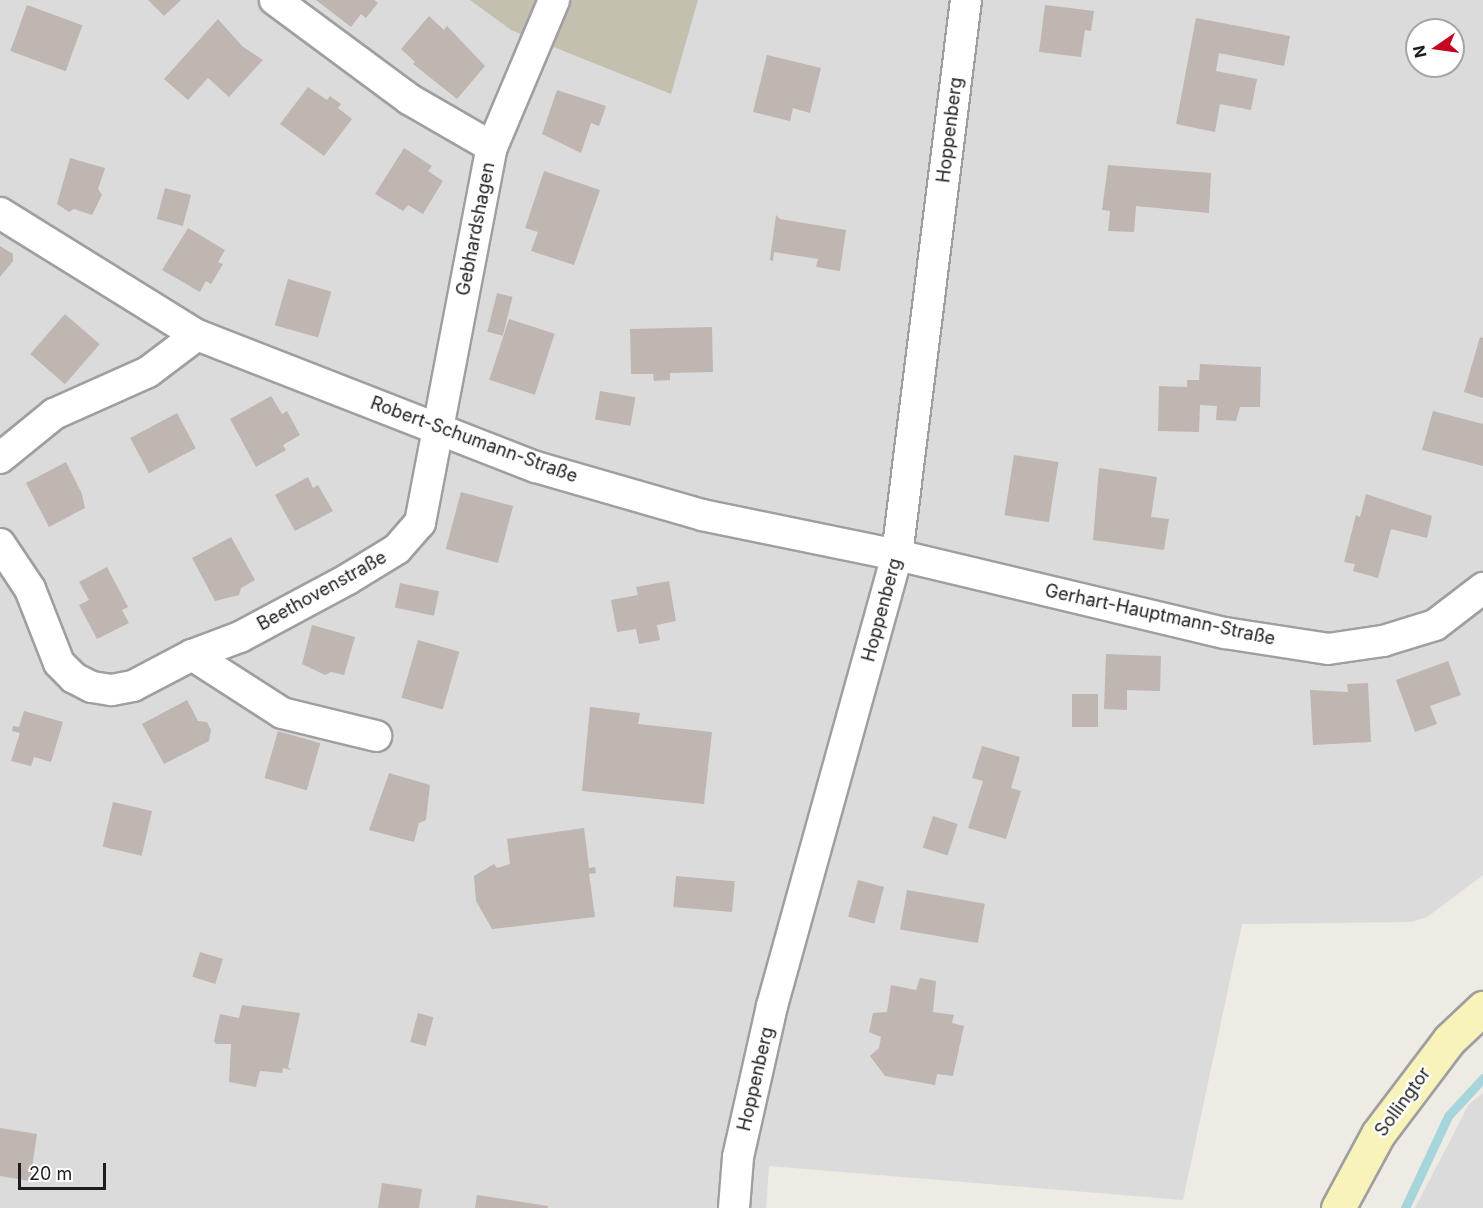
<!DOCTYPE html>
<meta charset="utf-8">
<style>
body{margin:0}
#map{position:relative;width:1483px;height:1208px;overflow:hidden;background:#eeeae4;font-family:Inter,sans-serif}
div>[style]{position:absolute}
.residential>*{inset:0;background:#dcdbdb}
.construction>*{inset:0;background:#c3c0b0}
.stream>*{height:9px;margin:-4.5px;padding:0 4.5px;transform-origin:4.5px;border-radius:4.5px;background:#a6d5db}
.building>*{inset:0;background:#bfb5b1;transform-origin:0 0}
.roads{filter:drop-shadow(2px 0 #9f9f9f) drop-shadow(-2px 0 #9f9f9f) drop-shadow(0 2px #9f9f9f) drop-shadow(0 -2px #9f9f9f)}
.street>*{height:30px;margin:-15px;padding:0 15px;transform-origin:15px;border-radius:15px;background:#fff}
.secondary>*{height:33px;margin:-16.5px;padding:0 16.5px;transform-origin:16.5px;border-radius:16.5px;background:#f7f3ba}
span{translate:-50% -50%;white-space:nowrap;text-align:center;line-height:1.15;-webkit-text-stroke:4.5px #fff;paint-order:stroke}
.street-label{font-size:18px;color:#1e1e1e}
.north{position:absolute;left:1405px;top:18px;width:60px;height:60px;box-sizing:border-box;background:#fff;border:2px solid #a5a5a5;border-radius:50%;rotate:257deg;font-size:16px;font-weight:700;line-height:24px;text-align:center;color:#1e1e1e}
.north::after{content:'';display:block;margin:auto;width:21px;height:27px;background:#c4071e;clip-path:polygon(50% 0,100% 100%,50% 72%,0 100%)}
.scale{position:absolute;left:18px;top:1163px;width:88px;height:27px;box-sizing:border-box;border:3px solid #1e1e1e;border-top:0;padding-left:8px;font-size:18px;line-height:21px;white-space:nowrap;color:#1e1e1e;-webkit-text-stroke:4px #fff;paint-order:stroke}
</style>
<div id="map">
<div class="residential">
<i style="clip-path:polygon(evenodd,0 0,1483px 0,1483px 875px,1427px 917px,1411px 922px,1242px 924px,1183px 1200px,769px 1166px,766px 1208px,0 1208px,0 0,1417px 30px,1453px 30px,1453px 66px,1417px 66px,1417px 30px)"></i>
<i style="clip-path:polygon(1483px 1093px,1483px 1208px,1415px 1208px,1469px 1104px)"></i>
</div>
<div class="construction">
<i style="clip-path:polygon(470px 0,698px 0,671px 94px,511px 30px)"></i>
</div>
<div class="stream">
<i style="left:1405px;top:1208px;width:102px;rotate:-64.9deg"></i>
<i style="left:1448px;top:1116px;width:52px;rotate:-47.4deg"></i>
</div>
<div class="building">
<i style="clip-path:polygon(148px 0,181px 0,164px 16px)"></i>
<i style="clip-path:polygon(316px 0,374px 0,378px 3px,366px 18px,361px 14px,351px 27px)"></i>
<i style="left:27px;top:5px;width:59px;height:49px;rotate:20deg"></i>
<i style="clip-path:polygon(1045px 5px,1094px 11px,1091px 31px,1085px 30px,1081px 57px,1039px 52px)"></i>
<i style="clip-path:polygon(429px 16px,444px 30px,447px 26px,485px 66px,457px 99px,413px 64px,415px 62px,401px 49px)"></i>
<i style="clip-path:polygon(1196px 18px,1290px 36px,1284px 66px,1219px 53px,1216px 71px,1257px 79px,1251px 110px,1220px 104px,1215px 132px,1176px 124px)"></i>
<i style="clip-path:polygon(218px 19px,242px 46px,263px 60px,229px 97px,208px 78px,188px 100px,164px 79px)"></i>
<i style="clip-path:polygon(767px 55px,821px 68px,810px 113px,793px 108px,790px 121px,753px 112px)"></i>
<i style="clip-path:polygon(308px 87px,327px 100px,330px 96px,341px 104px,338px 108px,352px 119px,324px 156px,280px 124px)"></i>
<i style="clip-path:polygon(557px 90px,606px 106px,599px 126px,591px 123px,581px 153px,542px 134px)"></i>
<i style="clip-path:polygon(404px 148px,432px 166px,428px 171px,443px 181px,423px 214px,408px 205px,403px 211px,375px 194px)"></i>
<i style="clip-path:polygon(70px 158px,105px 168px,98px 189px,102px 195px,92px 215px,74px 209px,69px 212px,57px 204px)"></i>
<i style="clip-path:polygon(1108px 165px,1211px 173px,1209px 213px,1136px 206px,1134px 232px,1108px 231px,1110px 211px,1102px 210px)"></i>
<i style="clip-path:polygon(544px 171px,600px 190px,574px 265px,531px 251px,538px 232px,525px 228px)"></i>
<i style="left:165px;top:188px;width:27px;height:32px;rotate:15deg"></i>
<i style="clip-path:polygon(776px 215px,780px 219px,846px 230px,840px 271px,816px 267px,818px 259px,774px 252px,773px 261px,770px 260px)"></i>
<i style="clip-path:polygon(188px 228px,225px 250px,218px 262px,223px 264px,211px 284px,206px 281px,200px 292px,162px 270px)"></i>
<i style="clip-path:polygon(0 246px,13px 254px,13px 261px,0 277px)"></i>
<i style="left:288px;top:279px;width:45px;height:48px;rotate:16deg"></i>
<i style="left:497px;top:293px;width:16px;height:40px;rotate:14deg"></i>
<i style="left:65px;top:314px;width:46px;height:53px;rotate:41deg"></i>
<i style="left:509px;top:319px;width:48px;height:64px;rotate:18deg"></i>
<i style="clip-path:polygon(712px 327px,713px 372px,670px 373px,670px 380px,654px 381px,653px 374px,631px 374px,630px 329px)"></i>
<i style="clip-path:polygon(1480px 337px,1483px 338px,1483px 398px,1464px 392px)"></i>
<i style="clip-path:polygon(1200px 364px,1261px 367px,1260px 407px,1240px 407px,1236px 421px,1216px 420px,1217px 406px,1200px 405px,1199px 432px,1158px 431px,1159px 386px,1187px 387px,1187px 380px,1199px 380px)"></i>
<i style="left:600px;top:391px;width:36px;height:29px;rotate:10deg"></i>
<i style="clip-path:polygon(271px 396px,282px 414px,287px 411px,300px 435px,283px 445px,286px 450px,256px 467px,230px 419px)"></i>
<i style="clip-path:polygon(1433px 411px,1483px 424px,1483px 466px,1422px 450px)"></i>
<i style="left:177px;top:413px;width:40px;height:53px;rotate:62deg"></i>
<i style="left:1014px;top:455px;width:45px;height:61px;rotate:9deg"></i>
<i style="clip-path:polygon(66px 462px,82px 494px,85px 508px,49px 527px,26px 483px)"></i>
<i style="clip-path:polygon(1099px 468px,1157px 477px,1151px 517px,1169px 519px,1164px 550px,1093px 540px)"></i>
<i style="clip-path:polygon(308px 477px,313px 488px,318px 485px,333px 511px,295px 531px,275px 495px)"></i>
<i style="left:461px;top:492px;width:54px;height:59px;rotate:15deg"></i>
<i style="clip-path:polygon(1366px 494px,1432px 516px,1427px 538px,1391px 529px,1378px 578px,1353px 571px,1355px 564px,1344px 562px,1356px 515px,1360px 517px)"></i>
<i style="clip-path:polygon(231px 537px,255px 580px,241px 588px,239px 595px,215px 601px,192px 558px)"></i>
<i style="clip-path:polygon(107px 567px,128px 607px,122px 610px,129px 623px,97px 639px,79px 605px,89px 600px,79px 582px)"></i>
<i style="clip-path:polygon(669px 581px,676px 621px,657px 625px,660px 640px,639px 644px,636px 629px,617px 632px,611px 600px,638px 595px,636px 587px)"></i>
<i style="left:400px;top:583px;width:40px;height:25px;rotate:12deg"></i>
<i style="clip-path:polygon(312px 625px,355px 637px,344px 675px,331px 672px,325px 675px,302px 664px)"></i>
<i style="left:418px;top:640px;width:43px;height:60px;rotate:16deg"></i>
<i style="clip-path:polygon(1106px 654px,1161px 656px,1160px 691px,1127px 690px,1127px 710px,1104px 709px)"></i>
<i style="clip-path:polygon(1448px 661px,1461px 695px,1430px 706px,1437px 724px,1415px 732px,1396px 680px)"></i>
<i style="clip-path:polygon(1368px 683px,1371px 742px,1313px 745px,1310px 690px,1348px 692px,1347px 684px)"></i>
<i style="left:1072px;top:694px;width:26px;height:33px"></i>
<i style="clip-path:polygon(187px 700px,198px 721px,207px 722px,211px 730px,209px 741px,164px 764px,142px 724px)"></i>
<i style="clip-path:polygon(590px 707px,640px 713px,638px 724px,712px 732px,704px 804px,582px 791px)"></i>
<i style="clip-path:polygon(24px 711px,63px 722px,51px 762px,34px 757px,31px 766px,11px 761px,20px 733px,12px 731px,13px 726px,19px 727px)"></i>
<i style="left:278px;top:731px;width:44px;height:49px;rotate:16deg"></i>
<i style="clip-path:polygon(982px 746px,1020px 757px,1011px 788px,1021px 791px,1006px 839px,968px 828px,983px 781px,972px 778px)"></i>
<i style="clip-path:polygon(389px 773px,430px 785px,426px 820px,419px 823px,414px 842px,369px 830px)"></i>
<i style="left:113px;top:802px;width:40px;height:46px;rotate:13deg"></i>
<i style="left:933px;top:816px;width:26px;height:33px;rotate:18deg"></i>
<i style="clip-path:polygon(584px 828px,589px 868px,595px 867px,596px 873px,589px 874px,595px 917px,492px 929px,476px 901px,474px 876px,494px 864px,497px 868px,510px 864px,507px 839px)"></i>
<i style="left:676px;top:876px;width:59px;height:31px;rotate:5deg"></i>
<i style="left:858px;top:880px;width:27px;height:38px;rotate:15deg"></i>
<i style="left:907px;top:890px;width:79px;height:40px;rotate:10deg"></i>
<i style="left:200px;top:952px;width:24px;height:26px;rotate:17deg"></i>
<i style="clip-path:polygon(920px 978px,936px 981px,933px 1012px,954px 1015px,952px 1023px,964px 1026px,953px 1076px,937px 1074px,935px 1085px,885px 1076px,870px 1056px,879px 1048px,881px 1037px,869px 1032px,873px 1013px,887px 1012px,891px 985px,916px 990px)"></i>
<i style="clip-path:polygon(242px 1005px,300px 1013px,288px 1067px,291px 1070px,283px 1068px,282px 1073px,260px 1071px,256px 1087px,229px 1082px,231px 1044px,216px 1044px,214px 1041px,220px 1014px,239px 1018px)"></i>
<i style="left:418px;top:1013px;width:16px;height:30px;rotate:15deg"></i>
<i style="clip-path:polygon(0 1128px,37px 1134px,30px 1181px,0 1176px)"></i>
<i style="clip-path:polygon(382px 1183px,422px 1189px,419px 1208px,378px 1208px)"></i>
<i style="clip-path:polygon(477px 1195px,548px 1206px,548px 1208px,475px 1208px)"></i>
</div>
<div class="roads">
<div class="street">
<i style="left:492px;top:147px;width:160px;rotate:-67.1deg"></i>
<i style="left:0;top:213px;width:232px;rotate:31.8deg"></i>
<i style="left:197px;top:335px;width:364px;rotate:21.3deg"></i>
<i style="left:536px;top:467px;width:173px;rotate:16.1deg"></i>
<i style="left:702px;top:515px;width:199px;rotate:11.6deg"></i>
<i style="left:897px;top:555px;width:337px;rotate:13.4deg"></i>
<i style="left:1225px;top:633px;width:104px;rotate:8.8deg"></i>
<i style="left:1328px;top:649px;width:56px;rotate:-8.3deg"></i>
<i style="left:1383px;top:641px;width:54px;rotate:-17.1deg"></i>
<i style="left:1435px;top:625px;width:61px;rotate:-37.6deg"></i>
<i style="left:0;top:458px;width:70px;rotate:-39.2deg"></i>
<i style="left:54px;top:414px;width:103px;rotate:-24.1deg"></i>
<i style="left:148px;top:372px;width:61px;rotate:-37.1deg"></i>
<i style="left:0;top:544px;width:54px;rotate:56.3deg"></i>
<i style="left:30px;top:589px;width:79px;rotate:68.6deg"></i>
<i style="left:59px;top:663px;width:21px;rotate:45deg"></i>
<i style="left:74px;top:678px;width:20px;rotate:27deg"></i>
<i style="left:92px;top:687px;width:20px;rotate:9deg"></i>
<i style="left:112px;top:690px;width:21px;rotate:-11deg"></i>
<i style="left:133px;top:686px;width:67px;rotate:-27.7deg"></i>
<i style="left:192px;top:655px;width:51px;rotate:-20.6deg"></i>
<i style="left:240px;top:637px;width:123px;rotate:-28.2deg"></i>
<i style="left:348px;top:579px;width:57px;rotate:-31.5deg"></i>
<i style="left:397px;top:549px;width:35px;rotate:-49deg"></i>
<i style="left:420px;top:523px;width:383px;rotate:-79.2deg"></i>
<i style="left:492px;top:147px;width:96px;rotate:-150deg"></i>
<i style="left:409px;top:99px;width:167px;rotate:-143.5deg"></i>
<i style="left:192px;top:655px;width:107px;rotate:32.8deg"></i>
<i style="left:282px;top:713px;width:97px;rotate:13.7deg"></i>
<i style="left:734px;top:1208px;width:51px;rotate:-85.5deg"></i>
<i style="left:738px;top:1157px;width:155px;rotate:-77.3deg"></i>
<i style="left:772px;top:1006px;width:468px;rotate:-74.5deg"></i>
<i style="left:897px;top:555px;width:559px;rotate:-82.91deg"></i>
</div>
<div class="secondary">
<i style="left:1338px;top:1208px;width:84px;rotate:-61.6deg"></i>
<i style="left:1378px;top:1134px;width:118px;rotate:-52.9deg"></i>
<i style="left:1449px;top:1040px;width:47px;rotate:-43.3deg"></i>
</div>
</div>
<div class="street-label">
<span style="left:950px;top:130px;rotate:-83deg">Hoppenberg</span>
<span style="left:476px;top:229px;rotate:-79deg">Gebhardshagen</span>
<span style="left:474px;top:440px;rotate:20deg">Robert-Schumann-Straße</span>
<span style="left:322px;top:591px;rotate:-29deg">Beethovenstraße</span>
<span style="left:882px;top:610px;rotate:-75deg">Hoppenberg</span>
<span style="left:1160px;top:615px;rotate:12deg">Gerhart-Hauptmann-Straße</span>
<span style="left:756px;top:1079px;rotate:-77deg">Hoppenberg</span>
<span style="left:1403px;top:1102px;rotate:-54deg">Sollingtor</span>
</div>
<div class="north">N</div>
<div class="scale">20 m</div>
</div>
